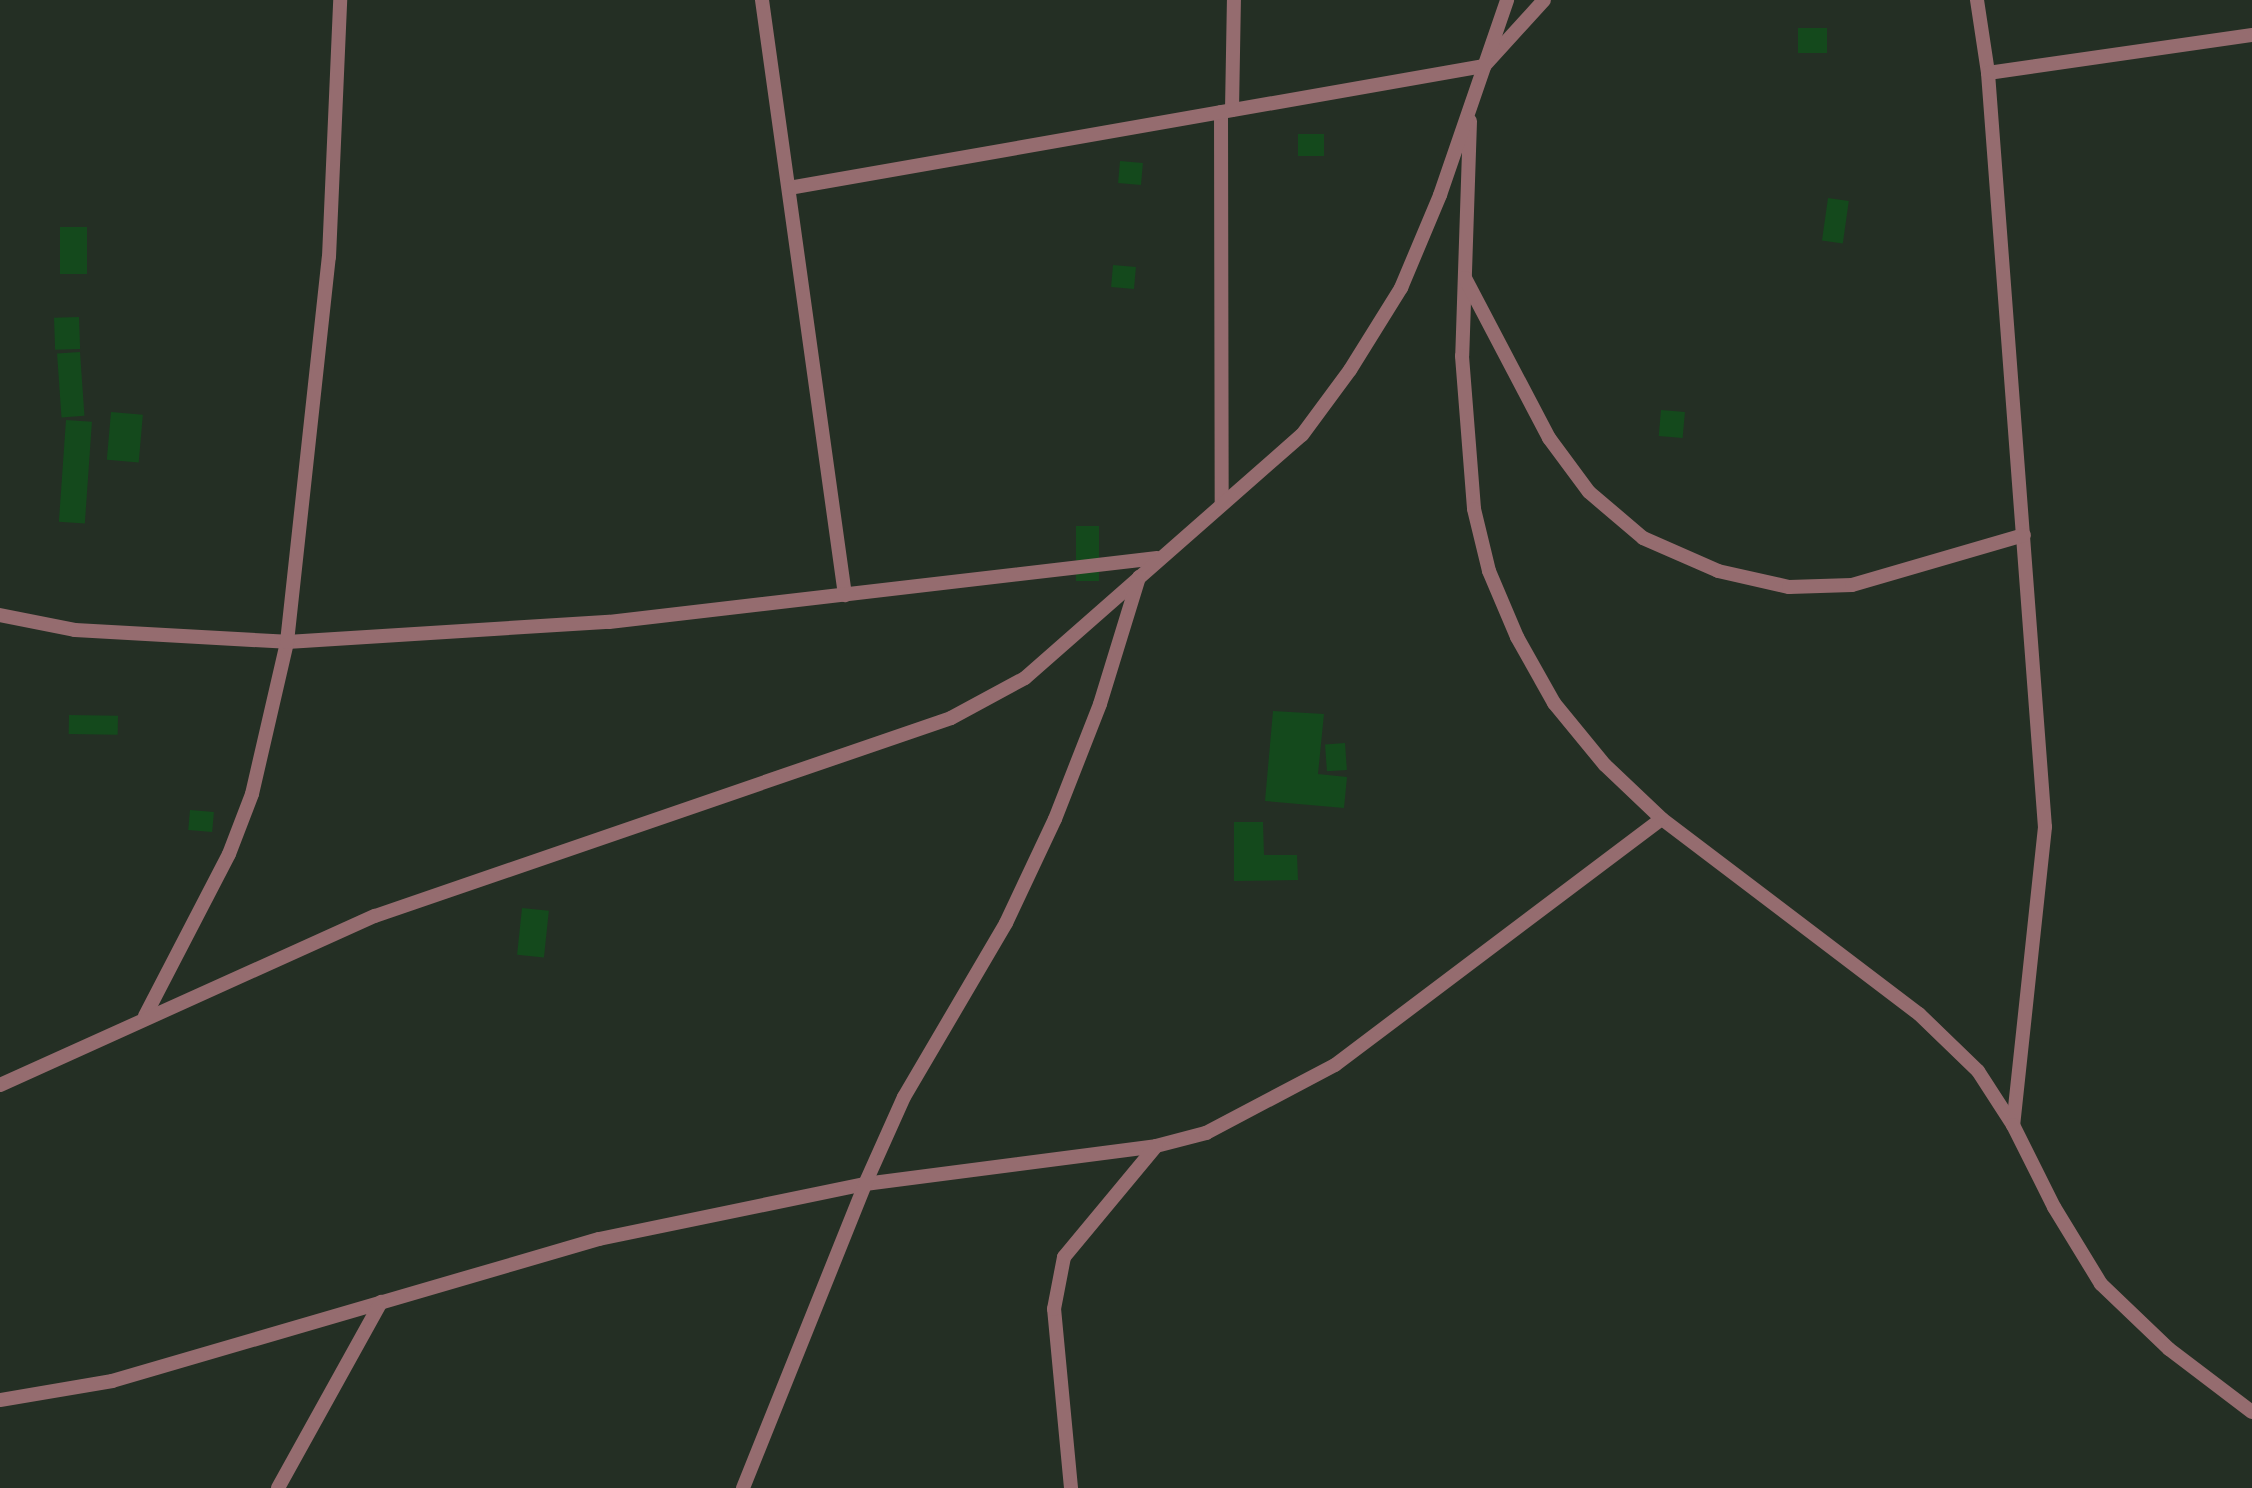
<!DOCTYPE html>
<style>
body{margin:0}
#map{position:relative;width:2252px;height:1488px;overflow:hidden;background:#242f24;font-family:Arial,sans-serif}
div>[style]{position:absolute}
.building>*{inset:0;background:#14491c;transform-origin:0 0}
.minor>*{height:14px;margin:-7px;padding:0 7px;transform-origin:7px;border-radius:7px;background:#956c6f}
span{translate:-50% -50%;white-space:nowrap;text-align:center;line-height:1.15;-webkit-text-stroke:6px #242f24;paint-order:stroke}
</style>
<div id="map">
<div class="building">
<i style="left:1827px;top:28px;width:25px;height:29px;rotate:90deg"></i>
<i style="left:1298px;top:134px;width:26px;height:22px"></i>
<i style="left:1120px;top:161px;width:23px;height:22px;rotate:5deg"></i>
<i style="left:1828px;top:198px;width:21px;height:43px;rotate:8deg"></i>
<i style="left:60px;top:227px;width:27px;height:47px"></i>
<i style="left:1113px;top:265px;width:23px;height:22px;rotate:5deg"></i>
<i style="left:79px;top:317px;width:32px;height:25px;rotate:88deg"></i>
<i style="left:80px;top:352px;width:64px;height:23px;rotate:86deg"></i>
<i style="left:1661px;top:410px;width:24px;height:26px;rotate:5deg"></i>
<i style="left:111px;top:412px;width:32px;height:48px;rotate:5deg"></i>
<i style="left:66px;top:420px;width:26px;height:102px;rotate:4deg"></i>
<i style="left:1076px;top:526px;width:23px;height:55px"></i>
<i style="clip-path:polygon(1273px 711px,1324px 714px,1318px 774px,1347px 777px,1344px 808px,1265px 801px)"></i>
<i style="left:69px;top:715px;width:49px;height:19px;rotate:1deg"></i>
<i style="left:1345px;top:743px;width:27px;height:20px;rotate:86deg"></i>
<i style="left:190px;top:810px;width:24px;height:20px;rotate:5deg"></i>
<i style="clip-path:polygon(1234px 822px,1263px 822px,1264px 855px,1297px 855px,1298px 880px,1234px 881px)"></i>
<i style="left:522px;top:908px;width:27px;height:47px;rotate:6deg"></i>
</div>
<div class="minor">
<i style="left:762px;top:0;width:601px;rotate:82.06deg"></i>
<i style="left:1977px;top:0;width:74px;rotate:81.4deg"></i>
<i style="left:1988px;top:73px;width:756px;rotate:85.68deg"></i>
<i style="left:2045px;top:827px;width:300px;rotate:96.1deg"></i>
<i style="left:1988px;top:73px;width:267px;rotate:-8.2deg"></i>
<i style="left:1232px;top:110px;width:110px;rotate:-89deg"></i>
<i style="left:1221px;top:112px;width:392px;rotate:89.9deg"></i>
<i style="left:1470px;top:121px;width:235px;rotate:91.9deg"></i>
<i style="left:1462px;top:356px;width:153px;rotate:85.5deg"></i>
<i style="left:1474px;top:509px;width:64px;rotate:76.4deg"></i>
<i style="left:1489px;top:571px;width:72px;rotate:67deg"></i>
<i style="left:1517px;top:637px;width:76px;rotate:60.7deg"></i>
<i style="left:1554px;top:703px;width:80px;rotate:50.6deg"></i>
<i style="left:1605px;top:765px;width:79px;rotate:43.5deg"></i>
<i style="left:1662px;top:819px;width:323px;rotate:37.2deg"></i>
<i style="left:1919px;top:1014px;width:82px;rotate:44deg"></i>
<i style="left:1978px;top:1071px;width:64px;rotate:57.1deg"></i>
<i style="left:2013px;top:1125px;width:92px;rotate:63.4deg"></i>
<i style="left:2054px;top:1207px;width:90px;rotate:58.6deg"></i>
<i style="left:2101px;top:1284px;width:94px;rotate:43.7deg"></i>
<i style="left:2169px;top:1349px;width:104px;rotate:37.2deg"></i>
<i style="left:789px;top:188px;width:706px;rotate:-9.96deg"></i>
<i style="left:1484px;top:66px;width:89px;rotate:-47.7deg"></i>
<i style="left:1465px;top:278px;width:181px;rotate:62.3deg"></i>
<i style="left:1549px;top:438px;width:67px;rotate:53.5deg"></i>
<i style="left:1589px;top:492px;width:71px;rotate:40.4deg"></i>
<i style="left:1643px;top:538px;width:82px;rotate:23.7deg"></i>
<i style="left:1718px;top:571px;width:73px;rotate:12.7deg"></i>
<i style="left:1789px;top:587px;width:63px;rotate:-1.8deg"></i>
<i style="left:1852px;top:585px;width:179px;rotate:-16.2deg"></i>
<i style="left:0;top:615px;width:76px;rotate:11.3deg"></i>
<i style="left:75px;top:630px;width:212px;rotate:3.2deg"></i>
<i style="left:287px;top:642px;width:323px;rotate:-3.6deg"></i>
<i style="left:609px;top:622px;width:552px;rotate:-6.66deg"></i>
<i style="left:145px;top:1016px;width:182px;rotate:-62.6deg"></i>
<i style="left:229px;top:854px;width:64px;rotate:-69deg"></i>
<i style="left:252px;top:794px;width:156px;rotate:-77deg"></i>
<i style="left:287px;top:642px;width:387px;rotate:-83.8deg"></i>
<i style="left:329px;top:257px;width:257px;rotate:-87.5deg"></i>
<i style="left:0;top:1085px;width:411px;rotate:-24.3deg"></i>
<i style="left:375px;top:916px;width:609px;rotate:-18.97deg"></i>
<i style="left:951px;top:718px;width:84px;rotate:-28.4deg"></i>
<i style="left:1025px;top:678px;width:368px;rotate:-41.3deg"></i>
<i style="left:1302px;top:435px;width:81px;rotate:-53.6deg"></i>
<i style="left:1350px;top:370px;width:97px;rotate:-58.1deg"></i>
<i style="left:1401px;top:288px;width:101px;rotate:-67.2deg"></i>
<i style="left:1440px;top:195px;width:206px;rotate:-71deg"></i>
<i style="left:0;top:1400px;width:114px;rotate:-9.6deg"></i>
<i style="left:112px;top:1381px;width:507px;rotate:-16.26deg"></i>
<i style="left:599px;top:1239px;width:272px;rotate:-11.7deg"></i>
<i style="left:865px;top:1184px;width:293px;rotate:-7.4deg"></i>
<i style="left:1156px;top:1146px;width:52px;rotate:-14.6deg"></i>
<i style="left:1206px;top:1133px;width:146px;rotate:-27.8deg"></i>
<i style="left:1335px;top:1065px;width:409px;rotate:-37deg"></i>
<i style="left:278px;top:1488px;width:213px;rotate:-61deg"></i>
<i style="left:743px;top:1488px;width:328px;rotate:-68.1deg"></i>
<i style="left:865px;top:1184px;width:95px;rotate:-65.9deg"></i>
<i style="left:904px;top:1097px;width:202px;rotate:-59.6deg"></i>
<i style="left:1006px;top:923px;width:115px;rotate:-64.8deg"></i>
<i style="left:1055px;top:819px;width:123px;rotate:-68.6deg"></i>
<i style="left:1100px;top:704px;width:133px;rotate:-72.9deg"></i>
<i style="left:1071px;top:1488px;width:180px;rotate:-95.4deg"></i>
<i style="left:1054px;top:1309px;width:53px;rotate:-79.1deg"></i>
<i style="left:1064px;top:1257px;width:144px;rotate:-50.3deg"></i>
</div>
</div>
